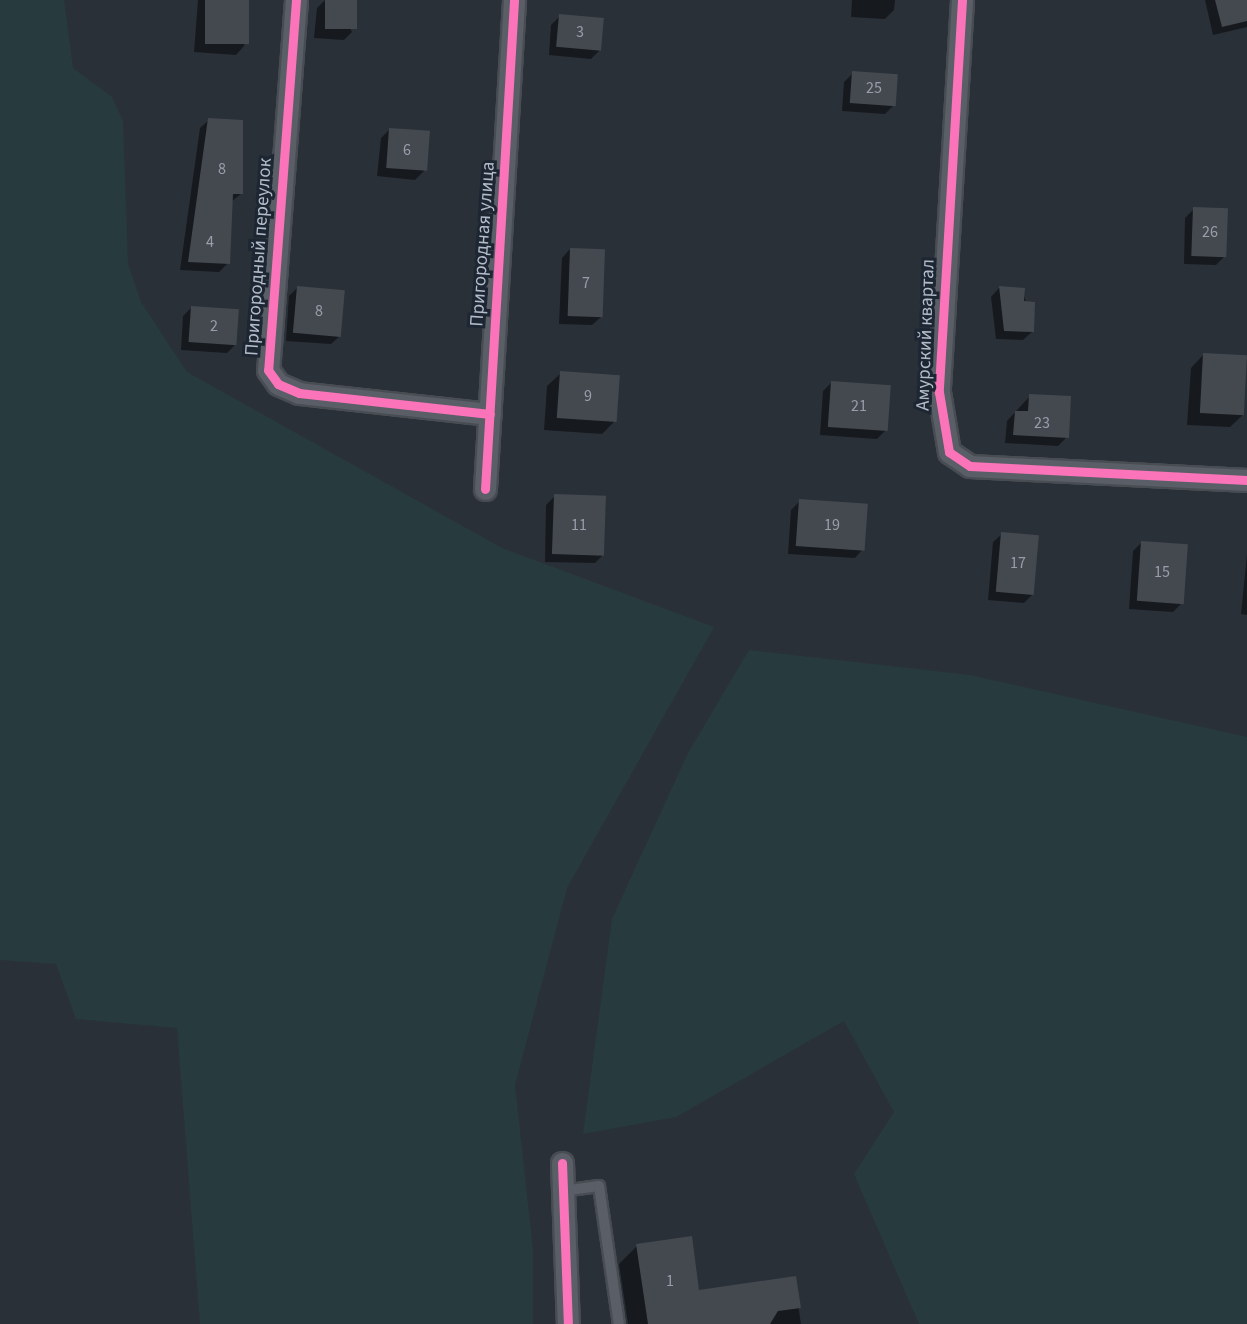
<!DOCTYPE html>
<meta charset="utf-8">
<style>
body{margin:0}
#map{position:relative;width:1247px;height:1324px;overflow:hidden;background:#2a3038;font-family:"Source Sans 3",sans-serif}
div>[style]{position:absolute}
.green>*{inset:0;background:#273a3e}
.shadow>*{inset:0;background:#0007}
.building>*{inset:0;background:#444950;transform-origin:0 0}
.roads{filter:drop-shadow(2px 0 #484c53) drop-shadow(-2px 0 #484c53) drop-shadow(0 2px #484c53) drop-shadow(0 -2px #484c53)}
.lane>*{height:10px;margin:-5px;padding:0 5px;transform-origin:5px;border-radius:5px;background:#5a5e66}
.street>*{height:21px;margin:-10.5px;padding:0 10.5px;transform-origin:10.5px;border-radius:10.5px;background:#5a5e66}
.cycleway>*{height:9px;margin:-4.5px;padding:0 4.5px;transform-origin:4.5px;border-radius:4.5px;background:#fb73b8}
span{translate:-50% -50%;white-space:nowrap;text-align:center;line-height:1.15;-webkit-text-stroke:6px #1d2633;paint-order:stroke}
.number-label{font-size:16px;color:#989fab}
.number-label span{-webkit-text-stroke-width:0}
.street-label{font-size:19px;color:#b4bcc9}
</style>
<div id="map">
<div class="green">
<i style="clip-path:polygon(0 0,64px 0,73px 68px,112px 97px,123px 121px,128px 264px,141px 302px,187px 372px,502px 548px,714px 627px,567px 888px,515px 1085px,533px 1249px,533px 1324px,200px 1324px,177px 1028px,76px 1019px,56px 964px,0 960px)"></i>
<i style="clip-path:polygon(749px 650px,970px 675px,1247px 737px,1247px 1324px,919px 1324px,854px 1174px,894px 1112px,844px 1021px,676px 1117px,583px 1134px,612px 919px,688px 753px)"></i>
</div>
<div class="shadow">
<i style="clip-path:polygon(198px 0,248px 0,244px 46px,236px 55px,194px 52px)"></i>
<i style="clip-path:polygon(325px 0,335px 0,352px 32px,344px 40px,314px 38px,317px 8px)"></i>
<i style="clip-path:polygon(852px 0,895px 0,894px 10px,885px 19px,851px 17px)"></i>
<i style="clip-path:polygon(1205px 0,1247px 0,1247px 27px,1213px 35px)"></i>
<i style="clip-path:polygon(560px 16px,600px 50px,591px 59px,549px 55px,551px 25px)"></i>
<i style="clip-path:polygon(853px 73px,894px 105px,885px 114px,842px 111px,844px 82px)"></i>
<i style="clip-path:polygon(209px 120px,242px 193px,231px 202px,228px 263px,219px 272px,180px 270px,200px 128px)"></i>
<i style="clip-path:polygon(389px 130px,424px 171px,415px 180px,377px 176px,381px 138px)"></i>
<i style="clip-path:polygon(1194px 209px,1225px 256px,1216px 265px,1184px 264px,1185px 218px)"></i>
<i style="clip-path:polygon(570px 249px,601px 317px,592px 325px,559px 324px,562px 258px)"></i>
<i style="clip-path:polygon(297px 288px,340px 336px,331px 344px,286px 341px,289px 296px)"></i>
<i style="clip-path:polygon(999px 288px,1023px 289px,1032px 332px,1023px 340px,996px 339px,991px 297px)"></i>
<i style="clip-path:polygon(192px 307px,235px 345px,227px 353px,181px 350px,183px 316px)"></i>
<i style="clip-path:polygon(1204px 354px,1244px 414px,1230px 427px,1187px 425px,1191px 368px)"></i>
<i style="clip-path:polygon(561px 373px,615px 421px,602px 434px,544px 430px,547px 386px)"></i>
<i style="clip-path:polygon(831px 383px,886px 430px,877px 439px,820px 435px,823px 391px)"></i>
<i style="clip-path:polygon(1030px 396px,1067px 437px,1058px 446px,1005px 443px,1007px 421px)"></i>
<i style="clip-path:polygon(555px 496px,603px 555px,595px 563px,545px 562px,546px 505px)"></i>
<i style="clip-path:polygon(800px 501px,863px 549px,855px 558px,788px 554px,791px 510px)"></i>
<i style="clip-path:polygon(1002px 534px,1033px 594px,1024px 603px,988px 600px,993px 542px)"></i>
<i style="clip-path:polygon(1142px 542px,1182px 603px,1173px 612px,1129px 609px,1133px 551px)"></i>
<i style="clip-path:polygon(1247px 554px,1247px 615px,1241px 614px)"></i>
<i style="clip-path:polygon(637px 1246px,698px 1292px,794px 1278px,801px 1324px,628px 1324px,619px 1264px)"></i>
</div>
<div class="building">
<i style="left:205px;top:0;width:44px;height:44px"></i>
<i style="left:325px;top:0;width:32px;height:29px"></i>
<i style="clip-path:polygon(1215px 0,1247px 0,1247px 21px,1222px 27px)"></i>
<i style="left:559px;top:14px;width:45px;height:33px;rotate:5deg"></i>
<i style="left:852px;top:71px;width:46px;height:32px;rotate:4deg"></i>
<i style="clip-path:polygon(208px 118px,243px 120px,243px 194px,233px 194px,230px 264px,188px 262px)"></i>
<i style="left:389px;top:128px;width:41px;height:40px;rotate:4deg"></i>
<i style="left:1193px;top:207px;width:35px;height:49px;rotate:2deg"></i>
<i style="left:570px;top:248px;width:35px;height:68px;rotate:2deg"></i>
<i style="left:297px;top:286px;width:48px;height:47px;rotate:5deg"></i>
<i style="clip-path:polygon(999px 286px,1025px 288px,1024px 301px,1035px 302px,1034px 332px,1004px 331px)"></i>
<i style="left:191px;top:306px;width:48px;height:36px;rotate:4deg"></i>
<i style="left:1203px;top:353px;width:44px;height:60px;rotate:3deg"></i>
<i style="left:560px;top:371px;width:60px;height:47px;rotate:4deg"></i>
<i style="left:831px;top:381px;width:60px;height:46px;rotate:4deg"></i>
<i style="clip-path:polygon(1029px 394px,1071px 396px,1069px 438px,1013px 435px,1015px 411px,1028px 411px)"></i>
<i style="left:554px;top:494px;width:52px;height:60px;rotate:2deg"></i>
<i style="left:799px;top:499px;width:69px;height:47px;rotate:4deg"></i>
<i style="left:1001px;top:532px;width:38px;height:60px;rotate:5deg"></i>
<i style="left:1141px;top:541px;width:47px;height:60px;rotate:4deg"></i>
<i style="clip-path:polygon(692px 1236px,699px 1290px,796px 1276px,801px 1308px,778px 1311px,770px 1324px,648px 1324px,636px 1244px)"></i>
</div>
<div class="roads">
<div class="lane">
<i style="left:563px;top:1191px;width:36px;rotate:-8deg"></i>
<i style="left:599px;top:1186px;width:139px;rotate:81.8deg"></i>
</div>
<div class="street">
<i style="left:296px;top:0;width:371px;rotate:94.3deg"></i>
<i style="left:268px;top:370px;width:17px;rotate:54deg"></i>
<i style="left:278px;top:384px;width:23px;rotate:23deg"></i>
<i style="left:299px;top:393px;width:192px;rotate:6.3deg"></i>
<i style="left:962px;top:0;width:393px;rotate:93.4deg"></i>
<i style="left:939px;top:392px;width:61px;rotate:80.5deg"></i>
<i style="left:949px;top:452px;width:25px;rotate:34deg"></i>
<i style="left:970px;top:466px;width:277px;rotate:2.9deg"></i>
<i style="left:485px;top:489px;width:490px;rotate:-86.6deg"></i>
<i style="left:562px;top:1163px;width:161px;rotate:87.9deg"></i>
</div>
</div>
<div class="cycleway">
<i style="left:296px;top:0;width:371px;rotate:94.3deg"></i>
<i style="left:268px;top:370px;width:17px;rotate:54deg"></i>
<i style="left:278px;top:384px;width:23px;rotate:23deg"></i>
<i style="left:299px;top:393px;width:192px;rotate:6.3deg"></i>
<i style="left:962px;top:0;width:393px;rotate:93.4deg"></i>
<i style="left:939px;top:392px;width:61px;rotate:80.5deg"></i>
<i style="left:949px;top:452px;width:25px;rotate:34deg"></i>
<i style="left:970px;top:466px;width:277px;rotate:2.9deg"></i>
<i style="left:485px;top:489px;width:490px;rotate:-86.6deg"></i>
<i style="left:562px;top:1163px;width:161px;rotate:87.9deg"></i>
</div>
<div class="number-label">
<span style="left:580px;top:32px">3</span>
<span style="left:874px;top:88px">25</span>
<span style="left:407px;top:150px">6</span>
<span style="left:222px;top:169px">8</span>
<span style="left:1210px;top:232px">26</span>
<span style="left:210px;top:242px">4</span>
<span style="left:586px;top:283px">7</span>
<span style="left:319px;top:311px">8</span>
<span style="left:214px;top:326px">2</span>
<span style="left:588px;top:396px">9</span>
<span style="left:859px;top:406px">21</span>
<span style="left:1042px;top:423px">23</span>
<span style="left:579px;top:525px">11</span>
<span style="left:832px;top:525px">19</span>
<span style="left:1018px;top:563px">17</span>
<span style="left:1162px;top:572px">15</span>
<span style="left:670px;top:1281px">1</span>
</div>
<div class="street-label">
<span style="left:483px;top:244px;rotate:-86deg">Пригородная улица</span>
<span style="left:259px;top:257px;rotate:-86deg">Пригородный переулок</span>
<span style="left:926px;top:335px;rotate:-88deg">Амурский квартал</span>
</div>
</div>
